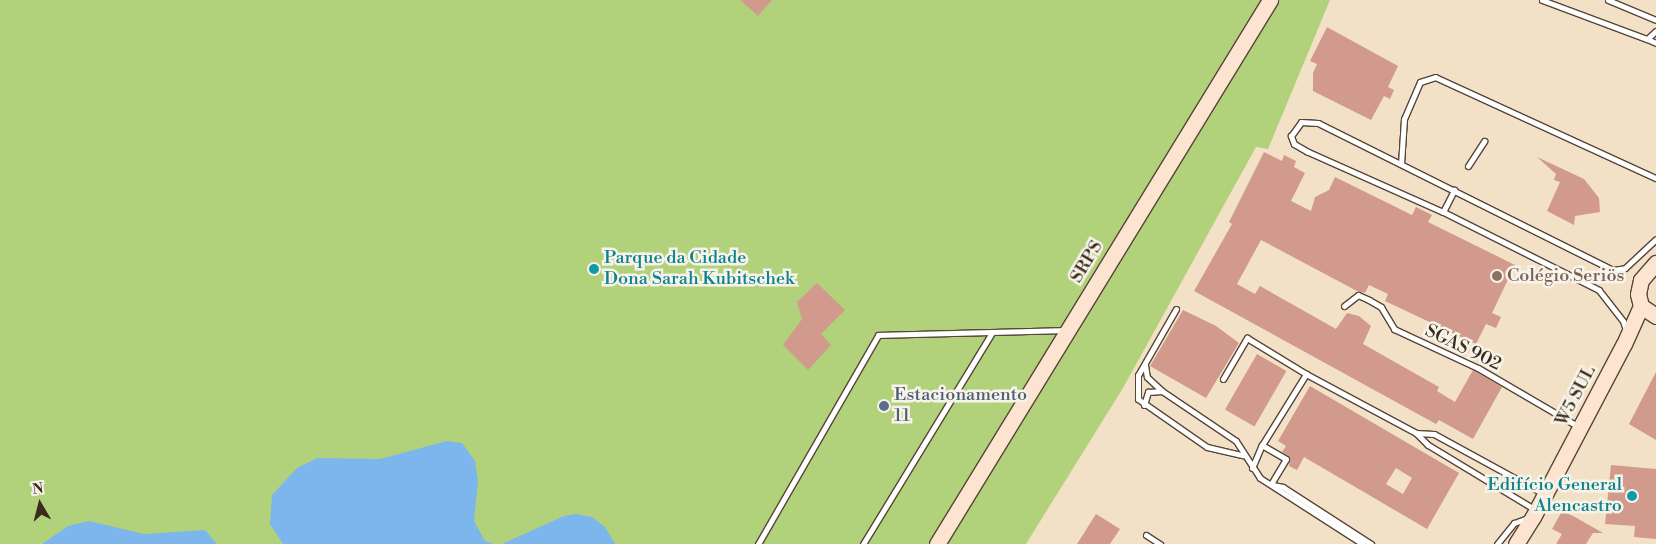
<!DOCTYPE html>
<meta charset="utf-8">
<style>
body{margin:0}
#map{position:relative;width:1656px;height:544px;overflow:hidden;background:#f3e1c7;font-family:"Libre Bodoni",serif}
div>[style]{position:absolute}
.green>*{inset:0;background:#b1d27a}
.water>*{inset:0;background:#7cb6ed}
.building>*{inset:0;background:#d19a8c;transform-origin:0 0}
.roads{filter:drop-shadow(1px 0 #574537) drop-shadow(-1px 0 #574537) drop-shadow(0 1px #574537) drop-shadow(0 -1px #574537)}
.service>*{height:5px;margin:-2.5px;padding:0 2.5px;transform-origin:2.5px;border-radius:2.5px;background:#fff}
.secondary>*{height:15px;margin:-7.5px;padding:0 7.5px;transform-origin:7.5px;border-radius:7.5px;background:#fde4d1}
.dots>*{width:14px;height:14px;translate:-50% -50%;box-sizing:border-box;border:2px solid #f7f3e8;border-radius:50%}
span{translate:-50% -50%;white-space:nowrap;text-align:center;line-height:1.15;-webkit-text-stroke:5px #f7f3e8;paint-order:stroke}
.culture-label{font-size:18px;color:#0d838f}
.left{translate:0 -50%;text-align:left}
.right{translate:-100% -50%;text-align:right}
.street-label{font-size:18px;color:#3b2a1e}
.education-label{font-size:18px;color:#785e54}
.service-label{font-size:18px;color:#4e5e75}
.north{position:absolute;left:15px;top:479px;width:50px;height:50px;-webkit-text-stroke:4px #f7f3e8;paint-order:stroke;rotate:352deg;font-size:14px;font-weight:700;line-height:20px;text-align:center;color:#3b2a1e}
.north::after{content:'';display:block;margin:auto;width:18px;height:22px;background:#3b2a1e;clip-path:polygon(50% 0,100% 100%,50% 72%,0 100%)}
</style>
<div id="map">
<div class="green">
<i style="clip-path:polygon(0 0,1330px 0,1268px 149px,1256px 147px,1123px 388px,1026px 544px,0 544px)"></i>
</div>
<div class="water">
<i style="clip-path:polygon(447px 441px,462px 443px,475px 461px,478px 481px,474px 521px,485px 541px,494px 544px,283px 544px,270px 524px,272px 495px,297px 468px,317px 458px,380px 459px)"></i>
<i style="clip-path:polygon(576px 514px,592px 517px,605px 527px,615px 544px,502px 544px,564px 516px)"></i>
<i style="clip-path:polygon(89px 521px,144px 534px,205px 530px,217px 544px,42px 544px,68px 526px)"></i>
</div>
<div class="building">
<i style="clip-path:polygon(740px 0,772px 0,758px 16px)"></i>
<i style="clip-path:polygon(1327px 27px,1398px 66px,1388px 87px,1394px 90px,1390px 99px,1384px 96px,1371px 120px,1313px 91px,1313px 73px,1317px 64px,1310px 61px)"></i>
<i style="clip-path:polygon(1264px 152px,1282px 161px,1284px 155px,1296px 161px,1294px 167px,1305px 173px,1291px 201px,1311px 211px,1315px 197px,1329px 190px,1335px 177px,1412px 215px,1416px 207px,1432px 215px,1428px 222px,1515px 265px,1492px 313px,1501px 317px,1496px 328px,1486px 324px,1476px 344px,1385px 301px,1388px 294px,1369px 285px,1365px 293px,1357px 291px,1261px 240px,1237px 284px,1255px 294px,1260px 286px,1336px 329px,1347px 313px,1359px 316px,1371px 326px,1363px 344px,1439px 387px,1437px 391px,1455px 402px,1473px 370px,1502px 387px,1473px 439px,1439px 420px,1436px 424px,1194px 291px,1232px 224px,1229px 222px)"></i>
<i style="clip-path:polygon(1537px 157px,1584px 179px,1599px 198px,1600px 212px,1575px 216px,1574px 225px,1547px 211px,1560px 182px,1554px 180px,1556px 174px)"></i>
<i style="clip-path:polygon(817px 283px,845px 310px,821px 334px,831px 345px,808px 370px,783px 345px,802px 319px,797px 302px)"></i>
<i style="clip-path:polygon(1183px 310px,1216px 326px,1239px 343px,1206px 398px,1150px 366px)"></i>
<i style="left:1257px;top:354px;width:34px;height:64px;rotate:30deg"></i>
<i style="clip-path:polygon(1656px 372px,1656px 440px,1629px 424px)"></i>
<i style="clip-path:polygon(evenodd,1310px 386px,1459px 473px,1427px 529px,1304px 457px,1297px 470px,1289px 466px,1290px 457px,1282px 452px,1286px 446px,1278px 441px,1310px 386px,1396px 468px,1412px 478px,1403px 494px,1386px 484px,1396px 468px)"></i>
<i style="clip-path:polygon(1611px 465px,1656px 469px,1656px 539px,1634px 537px,1635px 526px,1605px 524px)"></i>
<i style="clip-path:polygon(1562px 511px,1575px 517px,1603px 533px,1593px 533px,1586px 544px,1556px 544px,1562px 534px,1552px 529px)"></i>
<i style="clip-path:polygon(1096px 514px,1120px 529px,1110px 544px,1077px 544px)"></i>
</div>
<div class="roads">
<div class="service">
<i style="left:1542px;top:0;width:112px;rotate:20.4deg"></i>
<i style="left:1647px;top:39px;width:12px;rotate:-42deg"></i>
<i style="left:1608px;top:0;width:52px;rotate:22.6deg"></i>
<i style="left:1647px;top:39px;width:10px;rotate:24deg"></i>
<i style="left:1401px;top:164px;width:45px;rotate:-86.2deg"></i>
<i style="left:1404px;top:119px;width:40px;rotate:-66.6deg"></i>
<i style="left:1420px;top:82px;width:16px;rotate:-18deg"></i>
<i style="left:1435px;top:77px;width:243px;rotate:24.6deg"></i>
<i style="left:1468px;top:166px;width:30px;rotate:-57deg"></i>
<i style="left:1443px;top:212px;width:25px;rotate:-63deg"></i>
<i style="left:1344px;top:306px;width:18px;rotate:-38deg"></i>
<i style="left:1358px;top:295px;width:12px;rotate:24deg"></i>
<i style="left:1369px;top:300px;width:14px;rotate:30deg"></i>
<i style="left:1381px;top:307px;width:26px;rotate:59deg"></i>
<i style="left:1394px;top:329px;width:93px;rotate:24.9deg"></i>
<i style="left:1478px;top:368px;width:117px;rotate:30.3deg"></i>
<i style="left:1176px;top:309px;width:76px;rotate:119.9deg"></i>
<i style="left:1138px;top:375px;width:24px;rotate:90deg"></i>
<i style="left:1138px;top:399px;width:84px;rotate:34.8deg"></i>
<i style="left:1207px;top:447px;width:37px;rotate:13deg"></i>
<i style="left:1626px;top:330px;width:9px;rotate:-108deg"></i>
<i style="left:1623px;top:321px;width:39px;rotate:-128deg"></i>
<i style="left:1599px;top:290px;width:174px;rotate:-153.4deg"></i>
<i style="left:1443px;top:212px;width:148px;rotate:-156deg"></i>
<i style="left:1308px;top:152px;width:16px;rotate:-150deg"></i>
<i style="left:1294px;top:144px;width:9px;rotate:-111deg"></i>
<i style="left:1291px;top:136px;width:17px;rotate:-54deg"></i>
<i style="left:1301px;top:122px;width:17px;rotate:3deg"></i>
<i style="left:1318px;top:123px;width:330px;rotate:26.5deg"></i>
<i style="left:1613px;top:270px;width:12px;rotate:-9deg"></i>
<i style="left:1625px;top:268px;width:42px;rotate:-43.1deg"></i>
<i style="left:1145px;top:365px;width:12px;rotate:81deg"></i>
<i style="left:1147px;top:377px;width:21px;rotate:43deg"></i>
<i style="left:1162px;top:391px;width:89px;rotate:34deg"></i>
<i style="left:1236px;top:441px;width:44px;rotate:57deg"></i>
<i style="left:1260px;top:478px;width:122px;rotate:32.7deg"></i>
<i style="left:1223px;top:379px;width:48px;rotate:-59.7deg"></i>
<i style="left:1247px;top:338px;width:69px;rotate:31.4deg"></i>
<i style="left:1144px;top:405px;width:14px;rotate:-73deg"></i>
<i style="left:1148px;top:392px;width:14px;rotate:-4deg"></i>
<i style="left:1416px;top:433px;width:18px;rotate:3deg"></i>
<i style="left:1434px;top:434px;width:125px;rotate:28.6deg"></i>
<i style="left:1252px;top:468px;width:25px;rotate:-67deg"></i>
<i style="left:1271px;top:484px;width:29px;rotate:-59deg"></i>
<i style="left:1286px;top:459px;width:28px;rotate:-150deg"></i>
<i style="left:1262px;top:445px;width:84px;rotate:-58.2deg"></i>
<i style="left:1306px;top:374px;width:125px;rotate:28.2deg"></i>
<i style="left:1416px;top:433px;width:17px;rotate:45deg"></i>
<i style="left:1428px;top:445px;width:124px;rotate:31.1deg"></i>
<i style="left:1273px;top:485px;width:10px;rotate:11deg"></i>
<i style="left:1283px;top:487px;width:105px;rotate:32.9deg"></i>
<i style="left:1146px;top:535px;width:17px;rotate:33deg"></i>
<i style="left:758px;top:544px;width:241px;rotate:-60.1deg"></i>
<i style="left:878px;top:335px;width:188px;rotate:-1.5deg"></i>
<i style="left:863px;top:544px;width:247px;rotate:-58.6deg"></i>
<i style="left:1497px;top:544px;width:27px;rotate:-51deg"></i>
<i style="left:1514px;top:523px;width:15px;rotate:-20deg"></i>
</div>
<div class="secondary">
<i style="left:1641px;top:306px;width:18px;rotate:34deg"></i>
<i style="left:937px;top:544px;width:638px;rotate:-58.53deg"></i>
<i style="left:1516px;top:544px;width:32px;rotate:-58deg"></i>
<i style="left:1533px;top:517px;width:195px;rotate:-62.3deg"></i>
<i style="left:1624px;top:344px;width:42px;rotate:-65.9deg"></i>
<i style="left:1641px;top:306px;width:12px;rotate:-104deg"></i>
<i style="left:1638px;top:294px;width:14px;rotate:-78deg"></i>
<i style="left:1641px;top:280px;width:23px;rotate:-49deg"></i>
</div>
</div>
<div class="dots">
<i style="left:594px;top:269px;background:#0f9aa8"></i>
<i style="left:1497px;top:276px;background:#8d6e63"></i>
<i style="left:884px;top:406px;background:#5c6f8a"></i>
<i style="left:1632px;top:496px;background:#0f9aa8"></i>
</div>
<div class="culture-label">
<span class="left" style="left:604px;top:269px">Parque da Cidade<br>Dona Sarah Kubitschek</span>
<span class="right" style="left:1622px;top:496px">Edifício General<br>Alencastro</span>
</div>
<div class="street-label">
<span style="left:1087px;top:262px;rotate:-59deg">SRPS</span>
<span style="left:1463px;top:348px;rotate:26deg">SGAS 902</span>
<span style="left:1576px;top:396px;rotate:-62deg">W5 SUL</span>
</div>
<div class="education-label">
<span class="left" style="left:1507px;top:276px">Colégio Seriös</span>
</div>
<div class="service-label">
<span class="left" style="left:894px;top:406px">Estacionamento<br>11</span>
</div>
<div class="north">N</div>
</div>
